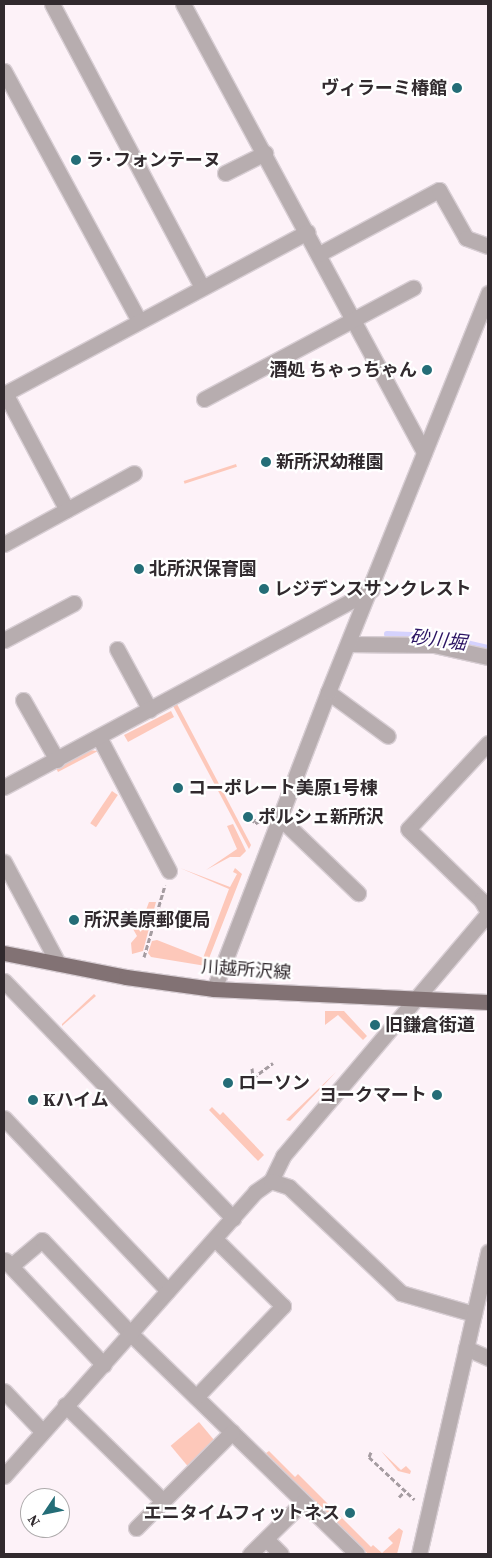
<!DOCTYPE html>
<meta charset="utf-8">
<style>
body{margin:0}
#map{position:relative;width:492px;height:1558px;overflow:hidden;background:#fdf2f8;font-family:"Source Serif 4","Noto Sans JP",serif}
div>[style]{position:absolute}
.green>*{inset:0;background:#fdc8ba;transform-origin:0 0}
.stream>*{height:6px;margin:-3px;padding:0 3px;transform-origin:3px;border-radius:3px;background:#d5d2fd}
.path>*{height:3px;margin-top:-1.5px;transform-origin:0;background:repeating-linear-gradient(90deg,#a59ca1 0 5px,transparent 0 7.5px)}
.roads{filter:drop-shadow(1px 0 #d8ced4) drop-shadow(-1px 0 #d8ced4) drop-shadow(0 1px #d8ced4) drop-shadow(0 -1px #d8ced4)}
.minor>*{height:15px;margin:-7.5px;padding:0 7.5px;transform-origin:7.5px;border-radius:7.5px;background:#b7adaf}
.major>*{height:15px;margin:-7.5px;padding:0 7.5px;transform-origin:7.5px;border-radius:7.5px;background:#827274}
.dots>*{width:14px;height:14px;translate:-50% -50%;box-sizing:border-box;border:2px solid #fff;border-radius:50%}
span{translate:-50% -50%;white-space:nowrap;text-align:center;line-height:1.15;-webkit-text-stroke:4.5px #fff;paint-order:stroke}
.poi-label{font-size:18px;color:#312a2e;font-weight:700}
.right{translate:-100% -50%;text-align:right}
.left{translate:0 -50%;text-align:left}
.street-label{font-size:18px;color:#312a2e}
.water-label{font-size:19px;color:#2b1463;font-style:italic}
.frame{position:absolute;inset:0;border:5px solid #312a2e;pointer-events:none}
.north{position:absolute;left:20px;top:1488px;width:50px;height:50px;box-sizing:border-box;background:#fff;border:1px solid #adaaab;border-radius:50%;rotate:236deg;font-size:14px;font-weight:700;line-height:20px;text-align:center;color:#312a2e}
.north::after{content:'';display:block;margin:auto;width:18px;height:22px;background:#246d77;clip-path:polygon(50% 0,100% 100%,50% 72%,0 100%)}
</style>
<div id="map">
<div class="green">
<i style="left:236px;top:464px;width:3px;height:55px;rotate:72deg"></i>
<i style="clip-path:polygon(177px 704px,251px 845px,249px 849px,173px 706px)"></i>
<i style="clip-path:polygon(171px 711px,174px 717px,128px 742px,124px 735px)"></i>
<i style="clip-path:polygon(89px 750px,98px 751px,58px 772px,56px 768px)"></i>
<i style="left:112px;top:791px;width:7px;height:39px;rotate:34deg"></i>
<i style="clip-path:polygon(233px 824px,246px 851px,240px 857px,230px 857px,206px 870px,237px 849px,227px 826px)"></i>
<i style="clip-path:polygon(180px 868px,230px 887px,237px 874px,233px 872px,235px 868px,242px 874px,206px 966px,151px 957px,148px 953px,152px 941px,157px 940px,203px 958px,229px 889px)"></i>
<i style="clip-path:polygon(149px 902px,156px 902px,143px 951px,132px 954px,131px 943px,137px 936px,129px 922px,146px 910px)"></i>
<i style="clip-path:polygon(94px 994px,96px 996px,62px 1026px,62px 1024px)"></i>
<i style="clip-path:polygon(325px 1011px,344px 1011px,367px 1036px,363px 1040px,338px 1015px,325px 1025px)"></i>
<i style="clip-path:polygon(336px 1072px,290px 1121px,286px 1120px)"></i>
<i style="clip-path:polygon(212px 1107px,220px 1115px,223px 1112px,264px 1155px,258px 1161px,209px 1110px)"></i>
<i style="left:199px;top:1422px;width:26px;height:37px;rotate:50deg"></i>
<i style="clip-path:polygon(269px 1451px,295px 1477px,298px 1474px,371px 1547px,373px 1545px,382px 1553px,393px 1543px,388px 1538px,399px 1528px,403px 1531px,397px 1554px,368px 1554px,266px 1453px)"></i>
<i style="clip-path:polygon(381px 1451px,401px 1470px,406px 1466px,411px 1471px,410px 1474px,398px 1471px)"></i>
</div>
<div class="stream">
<i style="left:387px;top:634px;width:49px;rotate:2.3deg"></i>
<i style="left:436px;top:636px;width:53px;rotate:13deg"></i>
</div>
<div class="path">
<i style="left:252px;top:822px;width:7px;rotate:-34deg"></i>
<i style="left:258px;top:818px;width:4px;rotate:56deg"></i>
<i style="left:260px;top:821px;width:7px;rotate:153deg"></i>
<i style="left:144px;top:957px;width:75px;rotate:-73.7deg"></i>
<i style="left:252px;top:1068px;width:10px;rotate:84deg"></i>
<i style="left:253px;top:1078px;width:25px;rotate:-37deg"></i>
<i style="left:371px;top:1452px;width:5px;rotate:112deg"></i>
<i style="left:369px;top:1457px;width:62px;rotate:43deg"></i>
<i style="left:399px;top:1497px;width:7px;rotate:-45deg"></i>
</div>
<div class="roads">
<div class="minor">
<i style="left:52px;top:4px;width:320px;rotate:62.1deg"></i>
<i style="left:183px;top:4px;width:509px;rotate:61.72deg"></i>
<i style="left:4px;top:71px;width:284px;rotate:61.6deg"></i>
<i style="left:225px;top:173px;width:45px;rotate:-26.6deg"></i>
<i style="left:319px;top:254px;width:136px;rotate:-28.1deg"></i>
<i style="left:439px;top:190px;width:55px;rotate:60.6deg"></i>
<i style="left:466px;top:238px;width:23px;rotate:20deg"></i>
<i style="left:5px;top:393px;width:132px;rotate:62.1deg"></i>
<i style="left:4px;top:394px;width:344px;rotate:-28.1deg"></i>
<i style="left:204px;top:399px;width:237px;rotate:-28deg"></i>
<i style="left:4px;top:544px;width:148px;rotate:-28.6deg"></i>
<i style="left:4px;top:640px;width:79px;rotate:-27.9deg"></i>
<i style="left:348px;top:644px;width:86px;rotate:0.7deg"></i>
<i style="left:434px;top:645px;width:55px;rotate:12.5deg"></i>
<i style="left:117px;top:649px;width:69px;rotate:61.6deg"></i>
<i style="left:328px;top:692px;width:74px;rotate:36.3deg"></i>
<i style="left:23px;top:700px;width:69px;rotate:60.5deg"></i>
<i style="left:99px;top:737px;width:151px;rotate:62.4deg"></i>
<i style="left:488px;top:743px;width:117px;rotate:132.9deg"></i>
<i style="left:408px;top:829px;width:102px;rotate:44.2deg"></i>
<i style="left:481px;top:900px;width:14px;rotate:60deg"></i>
<i style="left:4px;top:787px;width:417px;rotate:-28.2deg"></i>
<i style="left:281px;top:819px;width:107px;rotate:43.9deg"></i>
<i style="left:4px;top:862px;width:115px;rotate:61.9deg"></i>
<i style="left:4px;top:981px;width:330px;rotate:46deg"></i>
<i style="left:214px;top:989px;width:318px;rotate:-69deg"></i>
<i style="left:328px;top:692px;width:430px;rotate:-68.1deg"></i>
<i style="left:4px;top:1118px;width:238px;rotate:46.5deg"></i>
<i style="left:271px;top:1181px;width:28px;rotate:-64deg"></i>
<i style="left:283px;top:1156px;width:318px;rotate:-49.8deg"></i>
<i style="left:5px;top:1260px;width:144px;rotate:46.7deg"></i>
<i style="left:11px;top:1266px;width:40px;rotate:-40deg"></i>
<i style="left:42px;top:1240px;width:129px;rotate:46.6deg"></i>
<i style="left:131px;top:1334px;width:315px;rotate:44.2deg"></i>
<i style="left:466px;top:1348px;width:24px;rotate:24deg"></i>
<i style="left:4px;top:1391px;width:55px;rotate:46.5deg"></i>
<i style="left:196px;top:1397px;width:126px;rotate:-46.3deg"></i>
<i style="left:283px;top:1306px;width:95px;rotate:-135.4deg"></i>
<i style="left:65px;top:1405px;width:137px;rotate:44.4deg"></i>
<i style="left:4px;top:1476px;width:379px;rotate:-48.5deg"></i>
<i style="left:255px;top:1192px;width:19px;rotate:-35deg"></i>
<i style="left:271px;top:1181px;width:19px;rotate:18deg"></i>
<i style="left:289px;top:1187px;width:154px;rotate:43.4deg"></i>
<i style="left:401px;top:1293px;width:76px;rotate:16deg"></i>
<i style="left:136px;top:1528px;width:136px;rotate:-45deg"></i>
<i style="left:266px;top:1539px;width:21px;rotate:45deg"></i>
<i style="left:250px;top:1554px;width:74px;rotate:-44.5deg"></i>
<i style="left:419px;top:1554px;width:310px;rotate:-77.1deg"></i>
</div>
<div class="major">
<i style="left:4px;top:953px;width:124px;rotate:11.1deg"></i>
<i style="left:126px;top:977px;width:89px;rotate:7.8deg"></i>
<i style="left:214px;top:989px;width:274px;rotate:2.7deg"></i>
</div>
</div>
<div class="dots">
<i style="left:457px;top:88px;background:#246d77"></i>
<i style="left:76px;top:160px;background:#246d77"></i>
<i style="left:427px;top:370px;background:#246d77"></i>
<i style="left:266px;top:462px;background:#246d77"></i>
<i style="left:139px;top:569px;background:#246d77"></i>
<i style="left:264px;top:589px;background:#246d77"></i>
<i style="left:178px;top:788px;background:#246d77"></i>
<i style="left:248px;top:817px;background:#246d77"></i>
<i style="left:74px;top:920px;background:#246d77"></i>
<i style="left:375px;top:1025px;background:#246d77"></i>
<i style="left:228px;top:1083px;background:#246d77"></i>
<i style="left:437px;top:1095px;background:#246d77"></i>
<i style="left:33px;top:1100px;background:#246d77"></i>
<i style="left:350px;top:1513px;background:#246d77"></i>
</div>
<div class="poi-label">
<span class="right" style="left:447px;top:88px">ヴィラーミ椿館</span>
<span class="left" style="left:86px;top:160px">ラ･フォンテーヌ</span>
<span class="right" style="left:417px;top:370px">酒処 ちゃっちゃん</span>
<span class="left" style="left:276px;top:462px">新所沢幼稚園</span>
<span class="left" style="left:149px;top:569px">北所沢保育園</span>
<span class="left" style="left:274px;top:589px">レジデンスサンクレスト</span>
<span class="left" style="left:188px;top:788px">コーポレート美原1号棟</span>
<span class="left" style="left:258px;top:817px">ポルシェ新所沢</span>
<span class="left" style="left:84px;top:920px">所沢美原郵便局</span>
<span class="left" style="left:385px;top:1025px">旧鎌倉街道</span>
<span class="left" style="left:238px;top:1083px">ローソン</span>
<span class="right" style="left:427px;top:1095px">ヨークマート</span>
<span class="left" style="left:43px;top:1100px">Kハイム</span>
<span class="right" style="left:340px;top:1513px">エニタイムフィットネス</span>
</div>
<div class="street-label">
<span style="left:246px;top:970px;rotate:4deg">川越所沢線</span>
</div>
<div class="water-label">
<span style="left:438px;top:640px;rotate:7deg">砂川堀</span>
</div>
<div class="frame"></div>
<div class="north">N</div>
</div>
